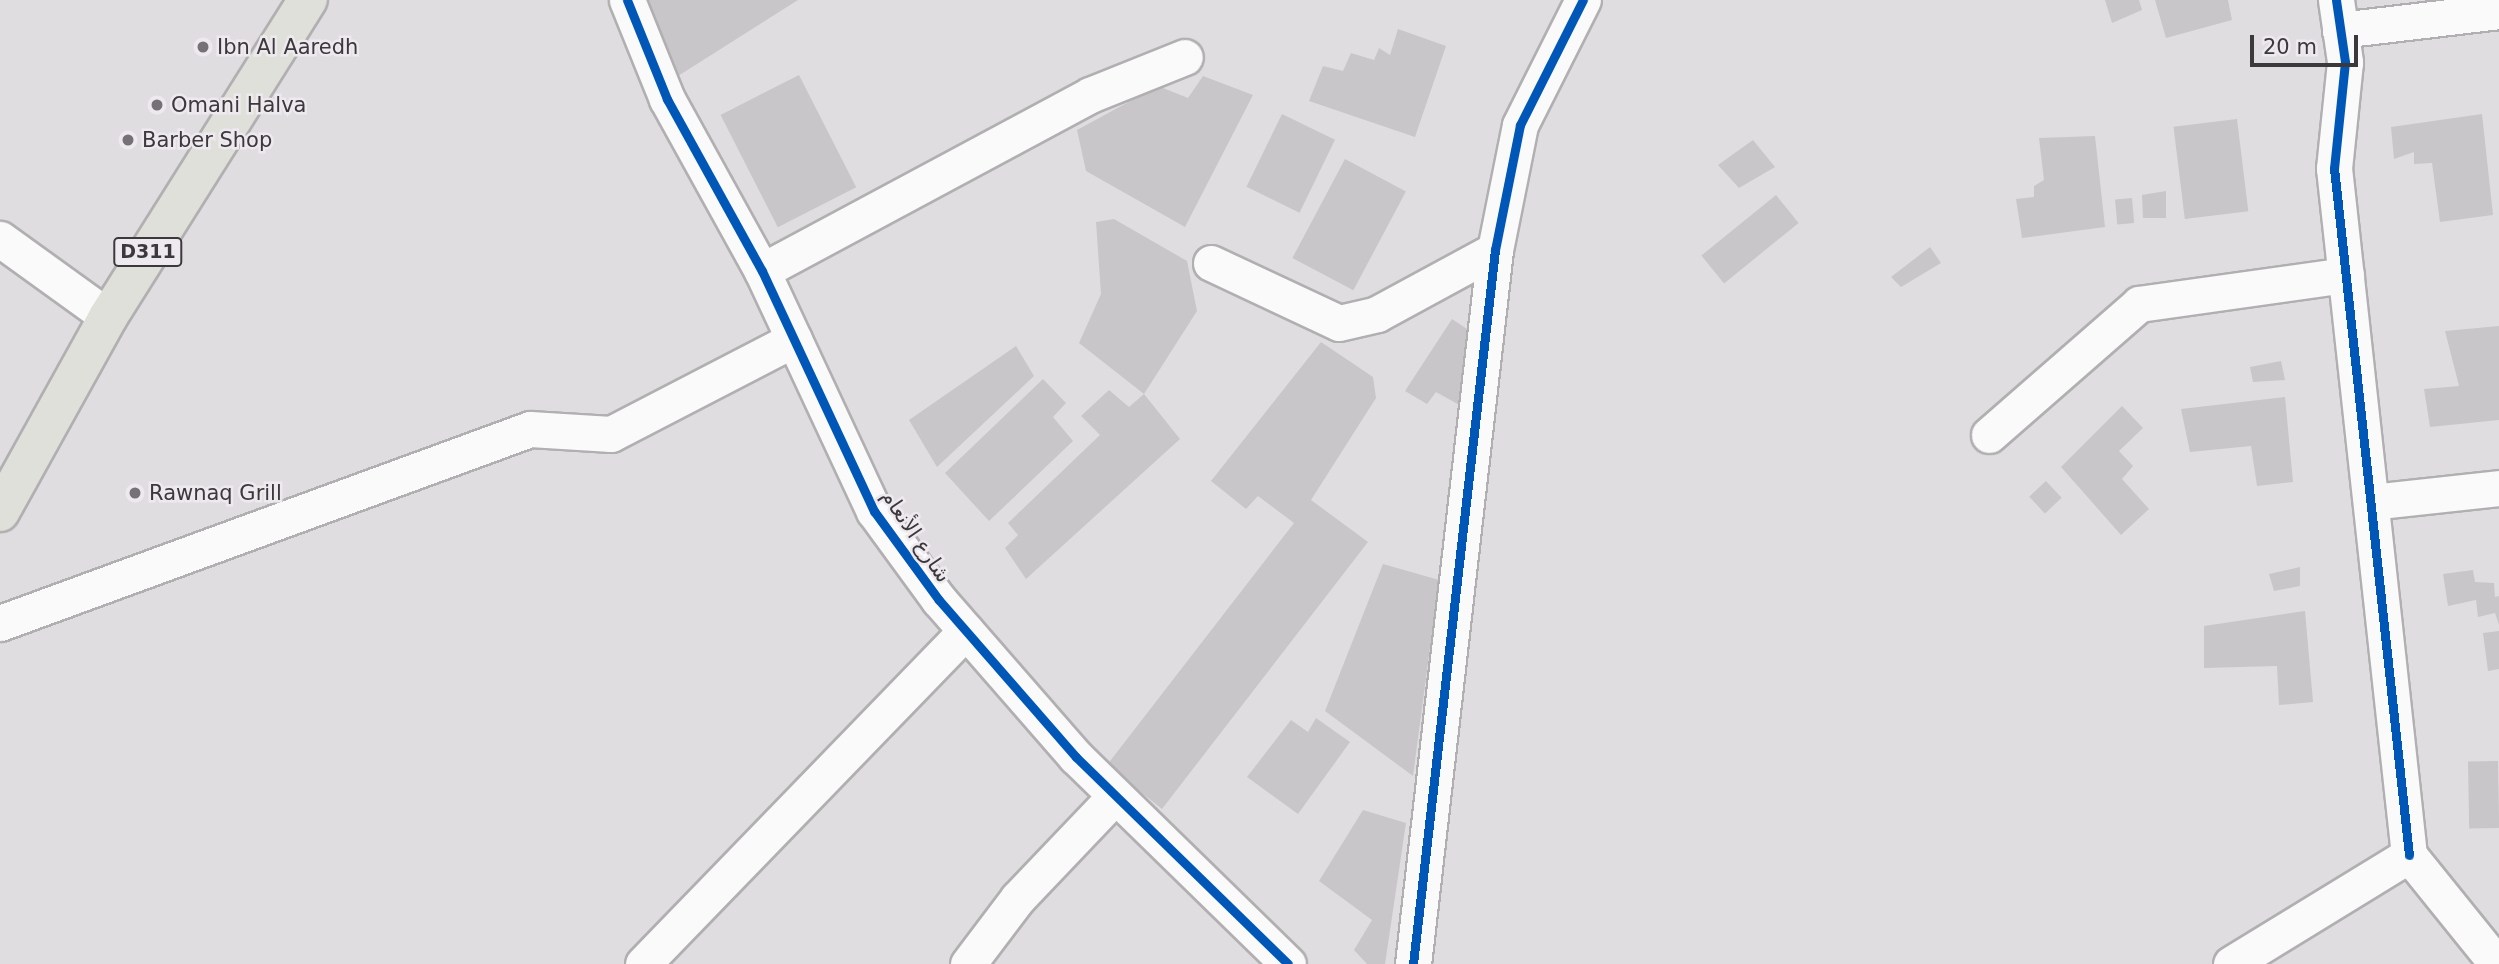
<!DOCTYPE html>
<meta charset="utf-8">
<style>
body{margin:0}
#map{position:relative;width:2499px;height:964px;overflow:hidden;background:#e0dde1;font-family:"DejaVu Sans",Vazirmatn,sans-serif}
div>[style]{position:absolute}
.building>*{inset:0;background:#c8c6c9;transform-origin:0 0}
.roads{filter:drop-shadow(2px 0 #b1afb1) drop-shadow(-2px 0 #b1afb1) drop-shadow(0 2px #b1afb1) drop-shadow(0 -2px #b1afb1)}
.street>*{height:35px;margin:-17.5px;padding:0 17.5px;transform-origin:17.5px;border-radius:17.5px;background:#fafafa}
.primary>*{height:38px;margin:-19px;padding:0 19px;transform-origin:19px;border-radius:19px;background:#dfe0d9}
.cycleway>*{height:9px;margin:-4.5px;padding:0 4.5px;transform-origin:4.5px;border-radius:4.5px;background:#0057b8}
.dots>*{width:19px;height:19px;translate:-50% -50%;box-sizing:border-box;border:4px solid #eee9ef;border-radius:50%}
span{translate:-50% -50%;white-space:nowrap;text-align:center;line-height:1.15;-webkit-text-stroke:5px #eee9ef;paint-order:stroke}
.shield-label span{padding:2px 5px;background:#eee9ef;border:2px solid;border-radius:5px;-webkit-text-stroke-width:0}
.shield-label{font-size:19px;color:#3b393b;font-weight:700}
.poi-label{font-size:21px;color:#3b393b}
.left{translate:0 -50%;text-align:left}
.street-label{font-size:21px;color:#3b393b}
.scale{position:absolute;left:2250px;top:35px;width:108px;height:32px;box-sizing:border-box;border:4px solid #3b393b;border-top:0;padding-left:9px;font-size:21px;line-height:24px;white-space:nowrap;color:#3b393b;-webkit-text-stroke:5px #eee9ef;paint-order:stroke}
</style>
<div id="map">
<div class="building">
<i style="clip-path:polygon(640px 0,798px 0,678px 76px)"></i>
<i style="clip-path:polygon(2105px 0,2139px 0,2142px 10px,2112px 23px)"></i>
<i style="clip-path:polygon(2155px 0,2228px 0,2232px 20px,2166px 38px)"></i>
<i style="clip-path:polygon(1398px 29px,1446px 46px,1415px 137px,1309px 101px,1323px 66px,1343px 71px,1351px 53px,1374px 60px,1379px 48px,1390px 55px)"></i>
<i style="left:799px;top:75px;width:126px;height:88px;rotate:63deg"></i>
<i style="clip-path:polygon(1203px 76px,1253px 95px,1185px 227px,1086px 171px,1077px 130px,1158px 86px,1188px 98px)"></i>
<i style="left:1282px;top:114px;width:59px;height:81px;rotate:26deg"></i>
<i style="clip-path:polygon(2482px 114px,2493px 215px,2440px 222px,2432px 163px,2414px 164px,2414px 152px,2394px 159px,2391px 127px)"></i>
<i style="left:2237px;top:119px;width:93px;height:64px;rotate:83deg"></i>
<i style="clip-path:polygon(2095px 136px,2105px 227px,2022px 238px,2016px 199px,2034px 197px,2034px 186px,2044px 180px,2039px 138px)"></i>
<i style="clip-path:polygon(1753px 140px,1775px 167px,1739px 188px,1718px 165px)"></i>
<i style="left:1345px;top:159px;width:69px;height:112px;rotate:28deg"></i>
<i style="clip-path:polygon(2166px 191px,2166px 218px,2143px 218px,2142px 195px)"></i>
<i style="left:1776px;top:195px;width:36px;height:96px;rotate:51deg"></i>
<i style="left:2132px;top:198px;width:25px;height:17px;rotate:85deg"></i>
<i style="clip-path:polygon(1114px 219px,1187px 261px,1197px 311px,1144px 394px,1180px 439px,1026px 579px,1005px 548px,1018px 535px,1008px 523px,1100px 435px,1081px 416px,1109px 390px,1129px 407px,1144px 394px,1079px 343px,1101px 294px,1096px 222px)"></i>
<i style="clip-path:polygon(1930px 247px,1941px 263px,1901px 287px,1891px 277px)"></i>
<i style="clip-path:polygon(1452px 319px,1476px 335px,1463px 407px,1436px 392px,1427px 404px,1405px 391px)"></i>
<i style="clip-path:polygon(2499px 326px,2499px 420px,2430px 427px,2424px 389px,2459px 386px,2445px 331px)"></i>
<i style="clip-path:polygon(1321px 342px,1373px 377px,1376px 398px,1311px 500px,1368px 542px,1162px 809px,1107px 765px,1294px 523px,1258px 496px,1246px 509px,1211px 481px)"></i>
<i style="clip-path:polygon(1016px 346px,1034px 376px,937px 467px,909px 420px)"></i>
<i style="clip-path:polygon(2281px 361px,2285px 380px,2253px 382px,2250px 367px)"></i>
<i style="clip-path:polygon(1043px 379px,1066px 403px,1053px 417px,1073px 441px,989px 521px,945px 473px)"></i>
<i style="clip-path:polygon(2285px 397px,2293px 482px,2257px 486px,2251px 446px,2190px 452px,2181px 409px)"></i>
<i style="clip-path:polygon(2122px 406px,2143px 428px,2119px 451px,2133px 466px,2122px 479px,2149px 509px,2121px 535px,2061px 467px)"></i>
<i style="left:2046px;top:481px;width:23px;height:23px;rotate:47deg"></i>
<i style="clip-path:polygon(1383px 564px,1439px 580px,1413px 776px,1325px 711px)"></i>
<i style="clip-path:polygon(2300px 567px,2300px 586px,2274px 591px,2269px 574px)"></i>
<i style="clip-path:polygon(2473px 570px,2475px 582px,2494px 583px,2495px 597px,2499px 596px,2499px 625px,2495px 613px,2478px 617px,2476px 600px,2448px 606px,2443px 574px)"></i>
<i style="clip-path:polygon(2305px 611px,2313px 702px,2279px 705px,2277px 666px,2204px 668px,2204px 626px)"></i>
<i style="clip-path:polygon(2499px 631px,2499px 669px,2488px 671px,2483px 633px)"></i>
<i style="clip-path:polygon(1316px 718px,1350px 742px,1298px 814px,1247px 777px,1291px 720px,1308px 732px)"></i>
<i style="left:2498px;top:761px;width:67px;height:30px;rotate:89deg"></i>
<i style="clip-path:polygon(1363px 810px,1406px 823px,1385px 964px,1367px 964px,1354px 950px,1372px 920px,1319px 881px)"></i>
</div>
<div class="roads">
<div class="street">
<i style="left:627px;top:0;width:107px;rotate:68deg"></i>
<i style="left:667px;top:99px;width:196px;rotate:61.1deg"></i>
<i style="left:762px;top:271px;width:265px;rotate:65deg"></i>
<i style="left:874px;top:511px;width:110px;rotate:53.9deg"></i>
<i style="left:939px;top:600px;width:208px;rotate:48.9deg"></i>
<i style="left:1076px;top:757px;width:296px;rotate:44.3deg"></i>
<i style="left:2336px;top:0;width:63px;rotate:81.7deg"></i>
<i style="left:2345px;top:62px;width:107px;rotate:95.9deg"></i>
<i style="left:2334px;top:168px;width:691px;rotate:83.77deg"></i>
<i style="left:2340px;top:30px;width:160px;rotate:-6.8deg"></i>
<i style="left:0;top:239px;width:133px;rotate:35.8deg"></i>
<i style="left:1211px;top:263px;width:141px;rotate:25.1deg"></i>
<i style="left:1339px;top:323px;width:39px;rotate:-13deg"></i>
<i style="left:1377px;top:314px;width:134px;rotate:-28.5deg"></i>
<i style="left:762px;top:271px;width:372px;rotate:-28.2deg"></i>
<i style="left:1090px;top:95px;width:102px;rotate:-21.8deg"></i>
<i style="left:1989px;top:435px;width:199px;rotate:-41.1deg"></i>
<i style="left:2139px;top:304px;width:209px;rotate:-8deg"></i>
<i style="left:2371px;top:502px;width:129px;rotate:-6.2deg"></i>
<i style="left:0;top:623px;width:564px;rotate:-20.1deg"></i>
<i style="left:530px;top:429px;width:81px;rotate:3.5deg"></i>
<i style="left:611px;top:434px;width:206px;rotate:-27.4deg"></i>
<i style="left:643px;top:964px;width:464px;rotate:-45.9deg"></i>
<i style="left:968px;top:964px;width:83px;rotate:-52.9deg"></i>
<i style="left:1018px;top:898px;width:141px;rotate:-46.4deg"></i>
<i style="left:1413px;top:964px;width:719px;rotate:-83.45deg"></i>
<i style="left:1495px;top:250px;width:127px;rotate:-78.7deg"></i>
<i style="left:1520px;top:125px;width:140px;rotate:-63.3deg"></i>
<i style="left:2231px;top:964px;width:209px;rotate:-31.5deg"></i>
<i style="left:2409px;top:855px;width:140px;rotate:51.1deg"></i>
</div>
<div class="primary">
<i style="left:0;top:512px;width:223px;rotate:-61deg"></i>
<i style="left:108px;top:317px;width:375px;rotate:-57.8deg"></i>
</div>
</div>
<div class="cycleway">
<i style="left:627px;top:0;width:107px;rotate:68deg"></i>
<i style="left:667px;top:99px;width:196px;rotate:61.1deg"></i>
<i style="left:762px;top:271px;width:265px;rotate:65deg"></i>
<i style="left:874px;top:511px;width:110px;rotate:53.9deg"></i>
<i style="left:939px;top:600px;width:208px;rotate:48.9deg"></i>
<i style="left:1076px;top:757px;width:296px;rotate:44.3deg"></i>
<i style="left:2336px;top:0;width:63px;rotate:81.7deg"></i>
<i style="left:2345px;top:62px;width:107px;rotate:95.9deg"></i>
<i style="left:2334px;top:168px;width:691px;rotate:83.77deg"></i>
<i style="left:1413px;top:964px;width:719px;rotate:-83.45deg"></i>
<i style="left:1495px;top:250px;width:127px;rotate:-78.7deg"></i>
<i style="left:1520px;top:125px;width:140px;rotate:-63.3deg"></i>
</div>
<div class="dots">
<i style="left:203px;top:47px;background:#757275"></i>
<i style="left:157px;top:105px;background:#757275"></i>
<i style="left:128px;top:140px;background:#757275"></i>
<i style="left:135px;top:493px;background:#757275"></i>
</div>
<div class="shield-label">
<span style="left:148px;top:252px">D311</span>
</div>
<div class="poi-label">
<span class="left" style="left:217px;top:47px">Ibn Al Aaredh</span>
<span class="left" style="left:171px;top:105px">Omani Halva</span>
<span class="left" style="left:142px;top:140px">Barber Shop</span>
<span class="left" style="left:149px;top:493px">Rawnaq Grill</span>
</div>
<div class="street-label">
<span style="left:916px;top:536px;rotate:56deg">شارع الأنعام</span>
</div>
<div class="scale">20 m</div>
</div>
